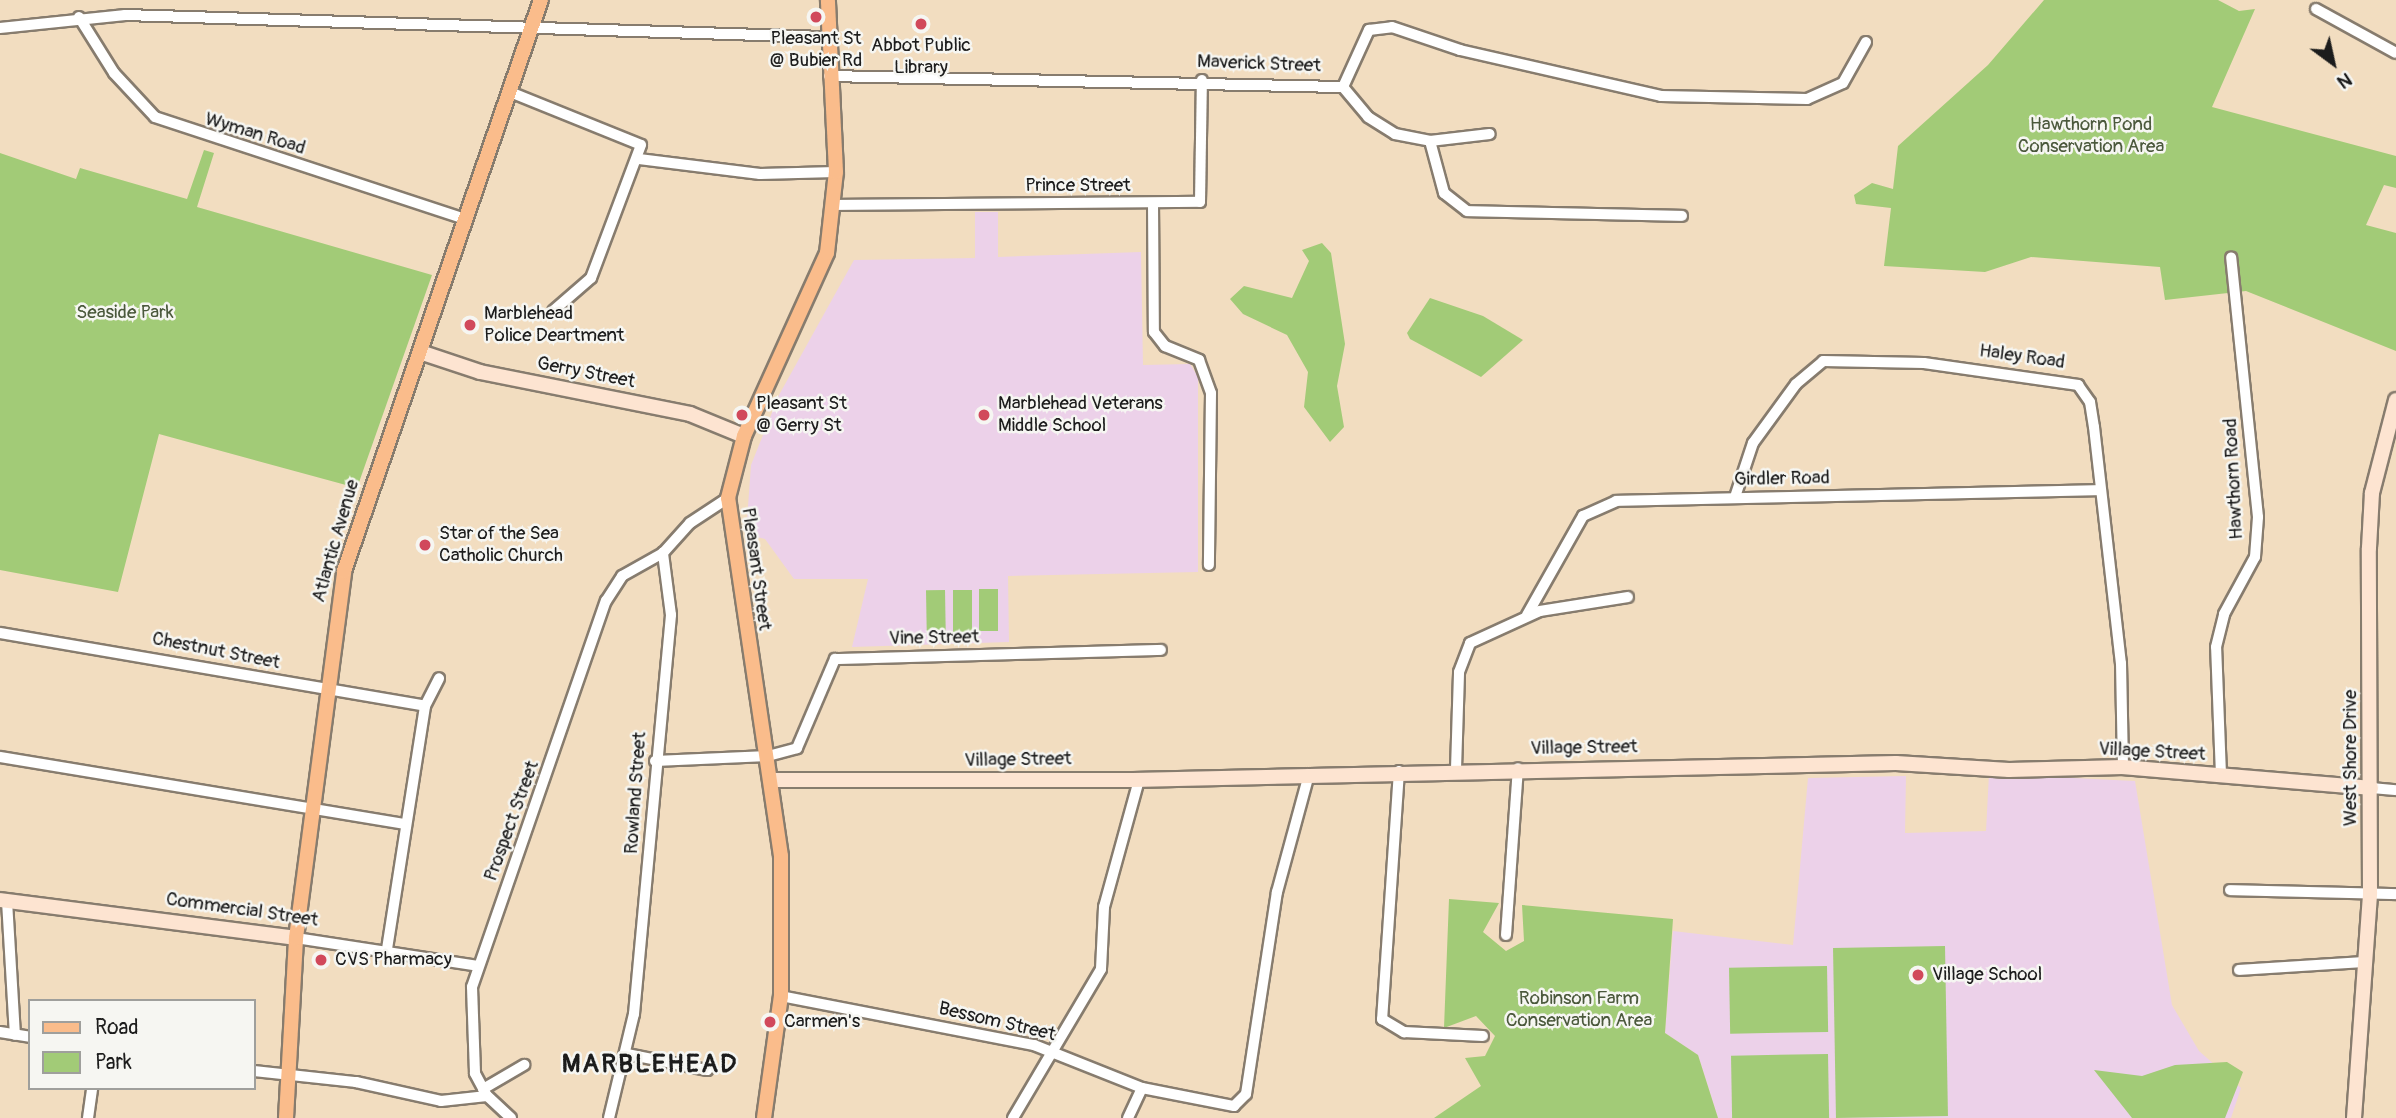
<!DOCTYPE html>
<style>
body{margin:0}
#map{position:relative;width:2396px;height:1118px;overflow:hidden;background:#f2ddc0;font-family:Pangolin,sans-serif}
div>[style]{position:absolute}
.built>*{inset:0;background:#ecd1e9}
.green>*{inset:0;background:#a2cb77;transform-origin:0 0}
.roads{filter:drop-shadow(2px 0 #877c6e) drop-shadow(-2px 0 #877c6e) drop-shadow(0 2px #877c6e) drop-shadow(0 -2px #877c6e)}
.street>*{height:10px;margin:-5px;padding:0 5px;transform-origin:5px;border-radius:5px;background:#fff}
.secondary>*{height:14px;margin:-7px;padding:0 7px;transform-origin:7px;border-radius:7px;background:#fde4d1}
.primary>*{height:14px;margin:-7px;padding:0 7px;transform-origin:7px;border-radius:7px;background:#fabc8b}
.dots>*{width:19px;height:19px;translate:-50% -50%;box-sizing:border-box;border:4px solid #f6f6f2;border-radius:50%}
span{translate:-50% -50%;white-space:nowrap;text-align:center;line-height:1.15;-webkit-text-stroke:5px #f6f6f2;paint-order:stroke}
.poi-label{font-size:19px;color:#1c1c1c}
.left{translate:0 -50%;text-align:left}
.street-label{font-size:19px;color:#1c1c1c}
.park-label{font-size:19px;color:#4b593c}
.district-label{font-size:26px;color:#1c1c1c;font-weight:700;letter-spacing:2px}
.legend{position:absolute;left:28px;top:999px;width:228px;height:91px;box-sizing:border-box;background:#f6f6f2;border:2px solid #9f9f9c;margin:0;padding:9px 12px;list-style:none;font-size:21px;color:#1c1c1c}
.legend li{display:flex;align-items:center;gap:14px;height:35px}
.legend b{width:35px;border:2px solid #9f9f9c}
.north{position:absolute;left:2298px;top:28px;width:70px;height:70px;-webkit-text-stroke:5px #f6f6f2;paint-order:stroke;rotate:147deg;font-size:19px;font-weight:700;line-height:28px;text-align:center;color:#1c1c1c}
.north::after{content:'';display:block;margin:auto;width:24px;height:32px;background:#1c1c1c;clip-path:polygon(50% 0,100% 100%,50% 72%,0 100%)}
</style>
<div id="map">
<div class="built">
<i style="clip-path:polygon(975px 212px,998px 212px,998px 257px,1141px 252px,1143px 365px,1190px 364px,1198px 377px,1198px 572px,1008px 576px,1009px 642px,852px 647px,868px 579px,794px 579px,765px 539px,746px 534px,751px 465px,779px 395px,854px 260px,975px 258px)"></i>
<i style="clip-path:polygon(1989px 774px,2135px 781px,2172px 1005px,2199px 1051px,2241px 1088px,2231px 1118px,1718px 1118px,1698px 1055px,1665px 1033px,1673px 931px,1793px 945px,1808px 778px,1906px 776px,1905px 833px,1986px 831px)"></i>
</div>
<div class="green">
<i style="clip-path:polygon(2044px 0,2218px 0,2239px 11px,2255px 9px,2212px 107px,2396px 156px,2396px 188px,2384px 185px,2366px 225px,2396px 233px,2396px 351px,2246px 291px,2165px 300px,2160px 267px,2031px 257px,1985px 272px,1884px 266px,1891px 208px,1856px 204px,1854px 195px,1872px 183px,1893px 189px,1898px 146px,1988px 65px)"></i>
<i style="clip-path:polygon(204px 150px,214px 153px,197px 207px,432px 275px,357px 488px,159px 434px,118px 592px,0 570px,0 153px,76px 179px,80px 168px,187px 199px)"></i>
<i style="clip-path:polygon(1322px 243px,1331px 253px,1345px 344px,1337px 386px,1344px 427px,1330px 442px,1304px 407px,1308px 372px,1287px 335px,1243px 314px,1230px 299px,1244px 286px,1292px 298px,1309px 261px,1302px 250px)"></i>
<i style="clip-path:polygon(1430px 298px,1483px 316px,1523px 340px,1481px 377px,1410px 339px,1407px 333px)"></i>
<i style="left:998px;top:589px;width:42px;height:19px;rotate:90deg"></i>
<i style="left:945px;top:590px;width:42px;height:19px;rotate:89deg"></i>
<i style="left:953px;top:590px;width:19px;height:42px"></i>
<i style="clip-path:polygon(1449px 899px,1499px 903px,1483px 932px,1506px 951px,1524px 941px,1522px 905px,1673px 919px,1665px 1033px,1698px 1055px,1718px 1118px,1434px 1118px,1481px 1086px,1465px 1058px,1485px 1056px,1495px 1036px,1476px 1016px,1444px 1028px)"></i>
<i style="left:1945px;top:946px;width:170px;height:112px;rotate:89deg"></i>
<i style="left:1827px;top:966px;width:66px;height:98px;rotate:89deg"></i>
<i style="left:1828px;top:1054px;width:64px;height:97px;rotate:89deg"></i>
<i style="clip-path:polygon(2227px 1062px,2243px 1072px,2225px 1118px,2132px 1118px,2094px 1070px,2142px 1076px,2175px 1065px)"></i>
</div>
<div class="roads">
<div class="street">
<i style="left:2316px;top:9px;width:91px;rotate:28.8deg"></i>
<i style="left:79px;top:17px;width:66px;rotate:58deg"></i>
<i style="left:114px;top:73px;width:60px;rotate:47deg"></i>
<i style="left:155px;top:117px;width:327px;rotate:18.2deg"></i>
<i style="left:0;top:28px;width:126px;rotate:-5.9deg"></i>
<i style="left:125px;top:15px;width:700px;rotate:1.8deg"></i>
<i style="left:829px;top:76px;width:514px;rotate:1.23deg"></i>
<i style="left:1343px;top:87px;width:63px;rotate:-65.5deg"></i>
<i style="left:1369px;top:30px;width:23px;rotate:-7deg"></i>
<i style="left:1392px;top:27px;width:72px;rotate:18.7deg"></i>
<i style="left:1460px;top:50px;width:206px;rotate:12.9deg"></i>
<i style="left:1661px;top:96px;width:146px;rotate:1.2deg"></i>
<i style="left:1807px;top:99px;width:39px;rotate:-24deg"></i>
<i style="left:1843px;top:83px;width:47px;rotate:-60.7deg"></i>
<i style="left:1343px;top:87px;width:39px;rotate:50deg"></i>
<i style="left:1368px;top:117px;width:32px;rotate:32deg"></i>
<i style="left:1395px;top:134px;width:36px;rotate:11deg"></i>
<i style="left:1430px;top:141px;width:60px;rotate:-6.7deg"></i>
<i style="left:510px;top:92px;width:141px;rotate:22deg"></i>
<i style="left:641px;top:145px;width:142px;rotate:110.6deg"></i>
<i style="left:591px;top:278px;width:50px;rotate:139deg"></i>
<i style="left:1430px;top:141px;width:54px;rotate:74.9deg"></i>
<i style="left:1444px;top:193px;width:29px;rotate:38deg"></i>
<i style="left:1467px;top:211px;width:215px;rotate:1.3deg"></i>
<i style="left:639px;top:159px;width:122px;rotate:7.1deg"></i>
<i style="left:760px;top:174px;width:76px;rotate:-1.5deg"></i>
<i style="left:1153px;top:203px;width:129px;rotate:89.6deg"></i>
<i style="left:1154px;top:332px;width:18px;rotate:52deg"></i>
<i style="left:1165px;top:346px;width:37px;rotate:22deg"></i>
<i style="left:1199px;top:360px;width:35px;rotate:70deg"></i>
<i style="left:1211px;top:393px;width:172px;rotate:90.7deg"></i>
<i style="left:834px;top:205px;width:366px;rotate:-0.5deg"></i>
<i style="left:1200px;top:202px;width:122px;rotate:-89.1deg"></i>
<i style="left:1735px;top:497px;width:57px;rotate:-71.6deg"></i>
<i style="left:1753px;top:443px;width:73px;rotate:-53.9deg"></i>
<i style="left:1796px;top:384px;width:35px;rotate:-40deg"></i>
<i style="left:1823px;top:361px;width:101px;rotate:1.1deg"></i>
<i style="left:1924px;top:363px;width:156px;rotate:8.1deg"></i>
<i style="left:2078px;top:385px;width:21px;rotate:55deg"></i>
<i style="left:2090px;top:402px;width:25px;rotate:81deg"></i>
<i style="left:2094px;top:427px;width:238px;rotate:83.5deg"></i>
<i style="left:2121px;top:663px;width:104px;rotate:88.9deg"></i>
<i style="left:1527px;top:615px;width:114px;rotate:-60.5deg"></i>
<i style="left:1583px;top:516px;width:36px;rotate:-24deg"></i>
<i style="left:1616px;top:501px;width:484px;rotate:-1.3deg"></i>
<i style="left:0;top:633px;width:431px;rotate:9.7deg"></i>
<i style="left:0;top:757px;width:409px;rotate:9.4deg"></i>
<i style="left:655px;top:761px;width:113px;rotate:-2.5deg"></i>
<i style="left:768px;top:756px;width:30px;rotate:-15deg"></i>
<i style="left:797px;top:748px;width:97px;rotate:-66.9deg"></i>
<i style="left:835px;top:659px;width:326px;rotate:-1.6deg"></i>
<i style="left:1456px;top:769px;width:97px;rotate:-88.2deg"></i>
<i style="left:1459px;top:672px;width:31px;rotate:-69deg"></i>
<i style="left:1470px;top:643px;width:77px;rotate:-24.6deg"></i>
<i style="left:1540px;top:611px;width:89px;rotate:-9deg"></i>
<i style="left:1399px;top:771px;width:249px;rotate:93.9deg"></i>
<i style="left:1382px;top:1019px;width:26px;rotate:31deg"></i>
<i style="left:1404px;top:1032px;width:79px;rotate:2.9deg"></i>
<i style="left:2221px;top:775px;width:128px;rotate:-92.2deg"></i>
<i style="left:2216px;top:647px;width:34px;rotate:-76deg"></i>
<i style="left:2224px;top:614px;width:65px;rotate:-61.5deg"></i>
<i style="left:2255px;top:557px;width:40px;rotate:-85.7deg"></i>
<i style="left:2258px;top:517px;width:261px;rotate:-95.9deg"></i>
<i style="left:2371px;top:788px;width:25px;rotate:5deg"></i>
<i style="left:2230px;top:890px;width:166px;rotate:1.4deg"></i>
<i style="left:7px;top:901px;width:134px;rotate:86.6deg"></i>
<i style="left:1506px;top:935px;width:167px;rotate:-85.9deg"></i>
<i style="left:296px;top:938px;width:184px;rotate:8.7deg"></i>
<i style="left:387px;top:949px;width:246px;rotate:-81.1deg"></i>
<i style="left:425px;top:706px;width:31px;rotate:-63deg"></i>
<i style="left:2239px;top:970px;width:124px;rotate:-3.7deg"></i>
<i style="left:781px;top:996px;width:258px;rotate:11deg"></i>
<i style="left:1034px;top:1045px;width:116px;rotate:21.7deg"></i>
<i style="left:1142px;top:1088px;width:94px;rotate:11.1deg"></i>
<i style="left:1234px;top:1106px;width:17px;rotate:-45deg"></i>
<i style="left:1246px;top:1094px;width:204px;rotate:-81.3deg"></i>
<i style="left:1277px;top:892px;width:122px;rotate:-74.8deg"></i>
<i style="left:0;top:1032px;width:30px;rotate:9deg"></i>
<i style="left:627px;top:1054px;width:82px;rotate:11.3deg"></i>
<i style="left:254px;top:1071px;width:103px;rotate:6.2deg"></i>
<i style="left:356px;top:1082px;width:87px;rotate:12.6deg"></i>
<i style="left:441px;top:1101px;width:46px;rotate:-6.2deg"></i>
<i style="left:483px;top:1089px;width:48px;rotate:-30.3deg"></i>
<i style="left:88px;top:1118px;width:30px;rotate:-82deg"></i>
<i style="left:511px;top:1118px;width:33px;rotate:-137deg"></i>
<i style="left:487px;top:1096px;width:26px;rotate:-118deg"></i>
<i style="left:475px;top:1073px;width:86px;rotate:-92deg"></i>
<i style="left:472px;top:987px;width:409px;rotate:-70.9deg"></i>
<i style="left:606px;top:601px;width:30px;rotate:-57deg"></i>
<i style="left:622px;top:576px;width:47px;rotate:-29.3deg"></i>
<i style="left:609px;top:1118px;width:107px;rotate:-76.5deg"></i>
<i style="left:634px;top:1014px;width:401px;rotate:-84.7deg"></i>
<i style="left:671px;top:615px;width:63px;rotate:-97.4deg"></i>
<i style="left:663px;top:553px;width:40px;rotate:-48deg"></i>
<i style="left:690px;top:523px;width:45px;rotate:-33.3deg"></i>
<i style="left:1013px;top:1118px;width:173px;rotate:-59.4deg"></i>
<i style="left:1101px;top:969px;width:62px;rotate:-87.2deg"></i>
<i style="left:1104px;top:907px;width:132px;rotate:-74.6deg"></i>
<i style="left:1128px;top:1118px;width:33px;rotate:-65deg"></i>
</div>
<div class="secondary">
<i style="left:420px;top:352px;width:63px;rotate:18.4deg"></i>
<i style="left:480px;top:372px;width:214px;rotate:11.3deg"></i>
<i style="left:690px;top:414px;width:58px;rotate:22.2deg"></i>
<i style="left:772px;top:780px;width:361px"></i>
<i style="left:1133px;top:780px;width:763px;rotate:-1.28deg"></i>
<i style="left:1896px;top:763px;width:113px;rotate:3.5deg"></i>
<i style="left:2009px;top:770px;width:114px;rotate:-1.5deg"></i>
<i style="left:2123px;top:767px;width:249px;rotate:4.8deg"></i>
<i style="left:0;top:900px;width:298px;rotate:7.3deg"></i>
<i style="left:2354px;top:1118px;width:226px;rotate:-85.9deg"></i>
<i style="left:2370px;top:893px;width:345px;rotate:-90.2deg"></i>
<i style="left:2369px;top:548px;width:55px;rotate:-86.9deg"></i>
<i style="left:2372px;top:493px;width:96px;rotate:-75.5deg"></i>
</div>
<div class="primary">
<i style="left:286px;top:1118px;width:180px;rotate:-86.8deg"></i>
<i style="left:296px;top:938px;width:370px;rotate:-82.5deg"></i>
<i style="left:344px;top:571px;width:604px;rotate:-70.97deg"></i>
<i style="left:764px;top:1118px;width:123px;rotate:-82.1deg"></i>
<i style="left:781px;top:996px;width:140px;rotate:-90deg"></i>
<i style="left:781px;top:856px;width:362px;rotate:-98.4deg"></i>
<i style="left:728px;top:498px;width:64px;rotate:-75.5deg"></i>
<i style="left:744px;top:436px;width:201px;rotate:-65.6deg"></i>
<i style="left:827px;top:253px;width:81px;rotate:-83.7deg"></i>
<i style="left:836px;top:172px;width:172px;rotate:-92.7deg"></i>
</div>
</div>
<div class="dots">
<i style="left:816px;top:17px;background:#d1495b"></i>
<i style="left:921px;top:24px;background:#d1495b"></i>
<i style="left:470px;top:325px;background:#d1495b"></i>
<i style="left:742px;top:415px;background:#d1495b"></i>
<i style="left:984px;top:415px;background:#d1495b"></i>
<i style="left:425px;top:545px;background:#d1495b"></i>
<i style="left:321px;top:960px;background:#d1495b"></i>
<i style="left:1918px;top:975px;background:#d1495b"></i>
<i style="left:770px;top:1022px;background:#d1495b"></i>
</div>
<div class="poi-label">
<span style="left:816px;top:50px">Pleasant St<br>@ Bubier Rd</span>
<span style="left:921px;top:57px">Abbot Public<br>Library</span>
<span class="left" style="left:484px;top:325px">Marblehead<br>Police Deartment</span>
<span class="left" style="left:756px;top:415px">Pleasant St<br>@ Gerry St</span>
<span class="left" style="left:998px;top:415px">Marblehead Veterans<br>Middle School</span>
<span class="left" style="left:439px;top:545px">Star of the Sea<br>Catholic Church</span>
<span class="left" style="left:335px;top:960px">CVS Pharmacy</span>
<span class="left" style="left:1932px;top:975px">Village School</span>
<span class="left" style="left:784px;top:1022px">Carmen's</span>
</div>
<div class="street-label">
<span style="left:1259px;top:64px;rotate:2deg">Maverick Street</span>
<span style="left:255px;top:134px;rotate:17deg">Wyman Road</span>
<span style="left:1078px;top:186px">Prince Street</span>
<span style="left:2022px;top:357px;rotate:8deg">Haley Road</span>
<span style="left:586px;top:373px;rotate:11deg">Gerry Street</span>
<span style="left:1782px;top:479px;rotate:-1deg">Girdler Road</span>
<span style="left:2234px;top:479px;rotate:-93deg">Hawthorn Road</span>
<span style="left:336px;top:541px;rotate:-74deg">Atlantic Avenue</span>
<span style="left:756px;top:569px;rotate:82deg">Pleasant Street</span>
<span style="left:934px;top:638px;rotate:-1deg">Vine Street</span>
<span style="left:216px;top:651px;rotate:11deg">Chestnut Street</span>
<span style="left:1584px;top:748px;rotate:-1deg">Village Street</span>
<span style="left:2152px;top:752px;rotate:3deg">Village Street</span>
<span style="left:2351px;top:758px;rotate:-90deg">West Shore Drive</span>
<span style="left:1018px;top:760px;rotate:-1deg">Village Street</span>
<span style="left:636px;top:793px;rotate:-86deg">Rowland Street</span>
<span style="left:512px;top:821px;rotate:-70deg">Prospect Street</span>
<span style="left:242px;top:910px;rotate:8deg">Commercial Street</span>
<span style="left:997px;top:1022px;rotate:13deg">Bessom Street</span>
</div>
<div class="park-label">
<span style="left:2091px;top:136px">Hawthorn Pond<br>Conservation Area</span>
<span style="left:125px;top:313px">Seaside Park</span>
<span style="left:1579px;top:1010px">Robinson Farm<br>Conservation Area</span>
</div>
<div class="district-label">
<span style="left:650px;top:1065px">MARBLEHEAD</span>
</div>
<ul class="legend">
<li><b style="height:9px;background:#fabc8b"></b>Road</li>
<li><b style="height:19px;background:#a2cb77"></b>Park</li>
</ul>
<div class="north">N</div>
</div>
